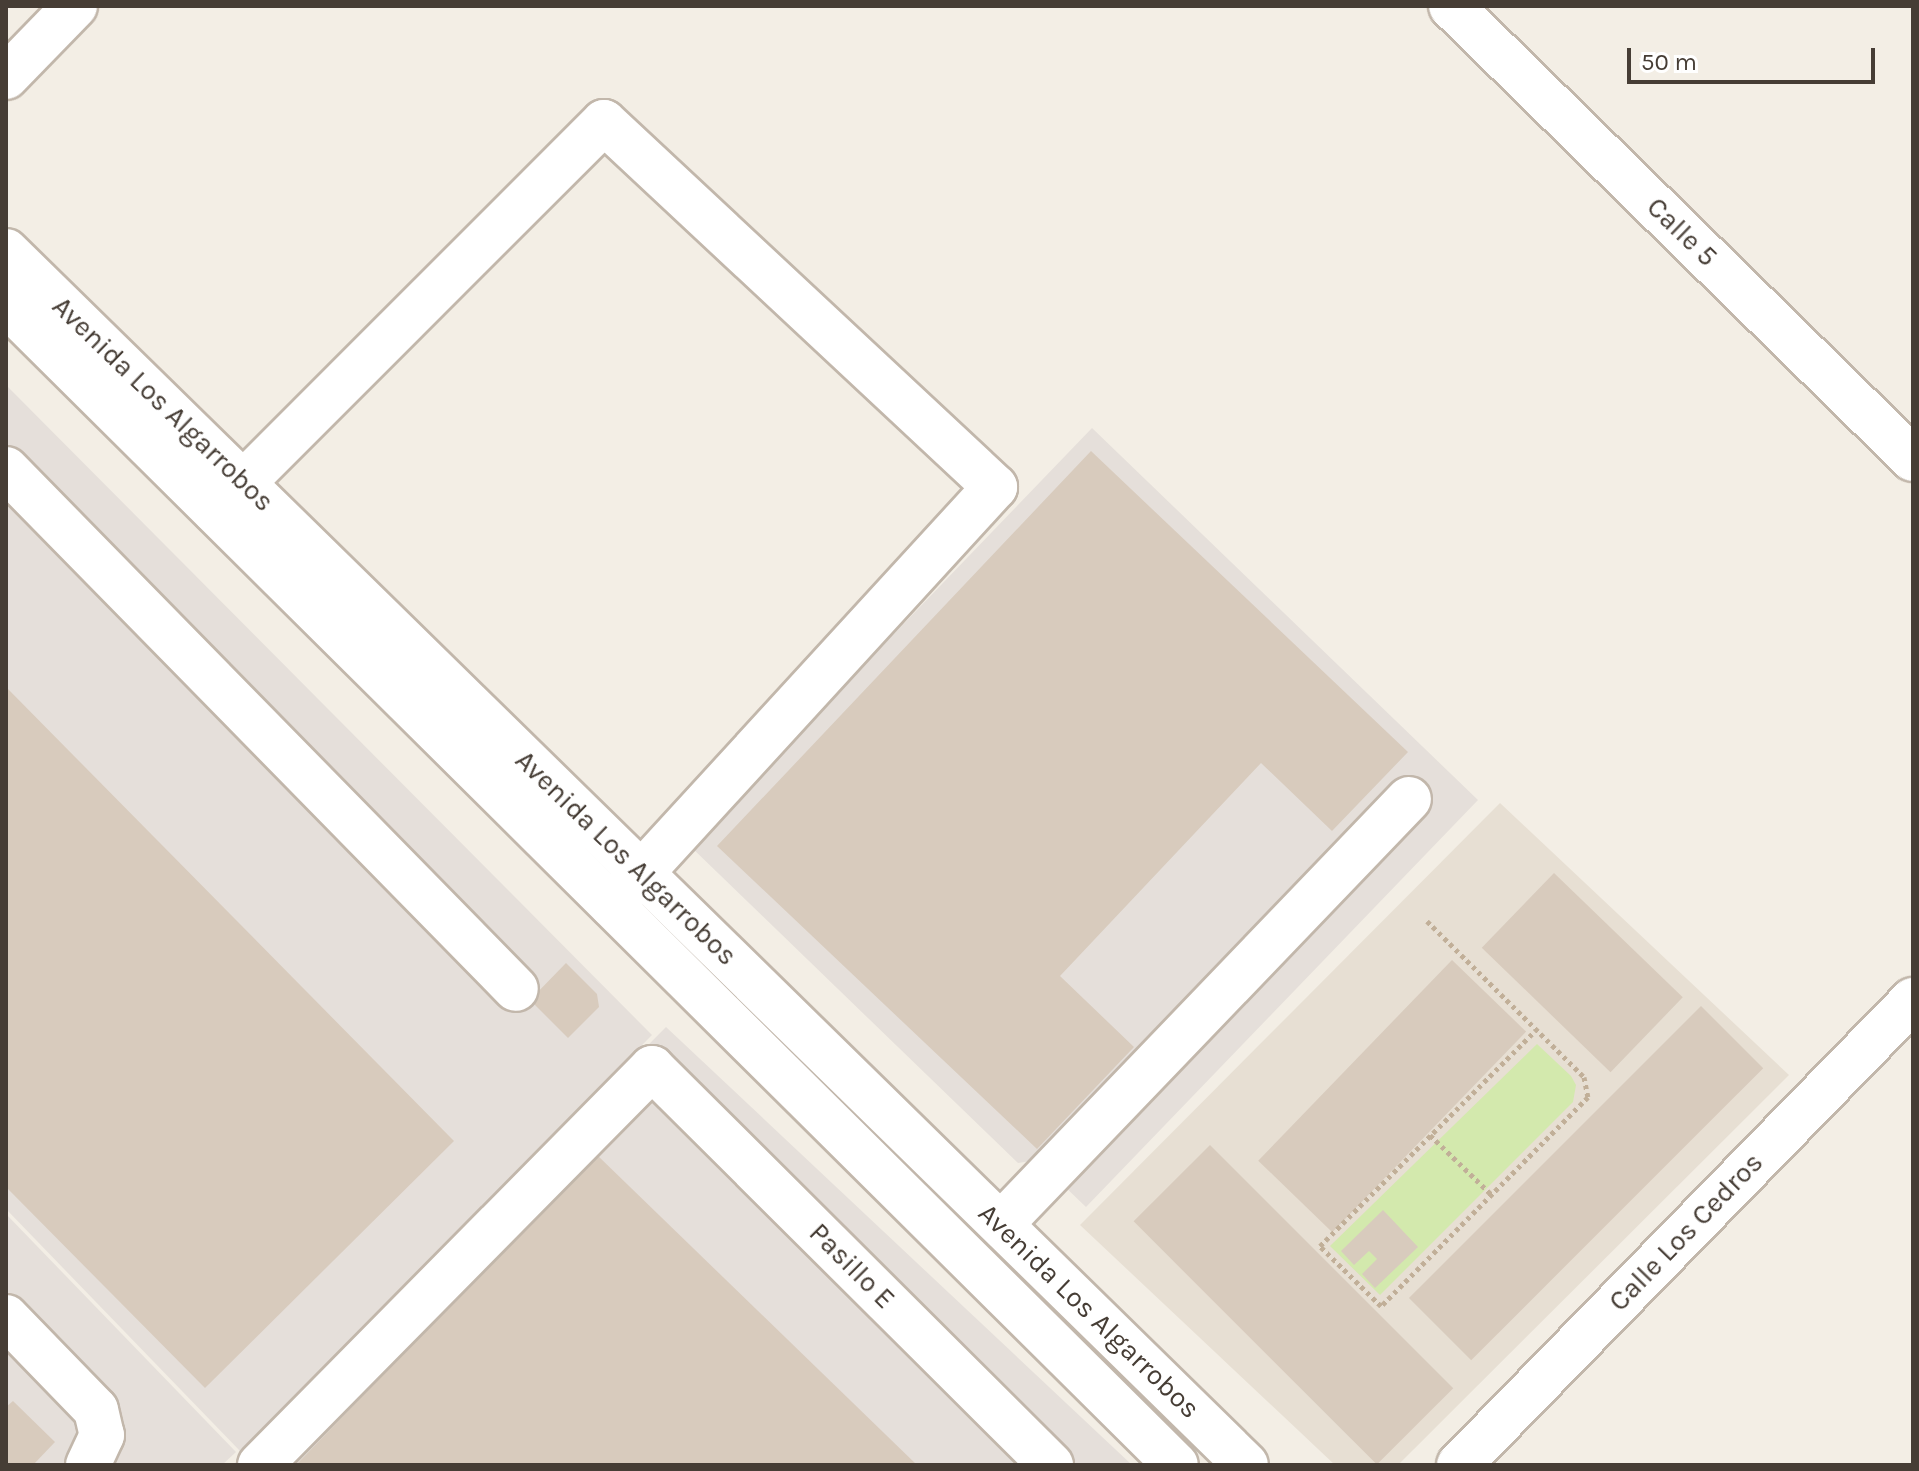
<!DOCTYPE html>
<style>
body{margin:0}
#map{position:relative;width:1919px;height:1471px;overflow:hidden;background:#f3eee5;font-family:Karla,sans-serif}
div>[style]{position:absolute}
.residential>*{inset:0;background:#e7dfd3}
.industrial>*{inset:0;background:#e5dfda}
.green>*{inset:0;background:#d3e9ad}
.building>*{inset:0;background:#d8cbbd;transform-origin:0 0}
.path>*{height:5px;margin-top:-2.5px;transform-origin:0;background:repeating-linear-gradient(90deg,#c1af98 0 4px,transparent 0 8px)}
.roads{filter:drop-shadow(2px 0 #c2b7ab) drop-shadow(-2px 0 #c2b7ab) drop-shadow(0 2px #c2b7ab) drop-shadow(0 -2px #c2b7ab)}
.minor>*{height:44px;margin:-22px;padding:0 22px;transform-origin:22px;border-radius:22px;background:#fff}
span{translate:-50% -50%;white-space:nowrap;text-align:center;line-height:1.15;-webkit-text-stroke:8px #fff;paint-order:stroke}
.street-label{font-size:28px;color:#463d35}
.frame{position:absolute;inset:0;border:8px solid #463d35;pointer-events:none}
.scale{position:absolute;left:1627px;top:48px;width:248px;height:36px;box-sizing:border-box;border:4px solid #463d35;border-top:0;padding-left:10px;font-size:24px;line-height:28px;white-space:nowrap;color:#463d35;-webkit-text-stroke:6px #fff;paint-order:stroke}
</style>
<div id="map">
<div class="residential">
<i style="clip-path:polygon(1500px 803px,1789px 1075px,1398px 1465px,1335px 1465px,1080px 1225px)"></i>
</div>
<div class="industrial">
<i style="clip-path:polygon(6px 385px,652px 1035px,241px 1452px,6px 1209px)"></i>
<i style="clip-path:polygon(1092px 428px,1478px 800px,1086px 1207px,1037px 1160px,1018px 1163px,690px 846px)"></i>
<i style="clip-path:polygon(666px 1027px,1132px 1465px,233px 1465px)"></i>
<i style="clip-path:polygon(6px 1214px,236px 1452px,222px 1465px,6px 1465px)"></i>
</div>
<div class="green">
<i style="clip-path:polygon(1537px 1044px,1571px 1076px,1576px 1085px,1573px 1102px,1380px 1295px,1330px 1246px)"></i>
</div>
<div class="building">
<i style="clip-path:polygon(1091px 451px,1408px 752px,1332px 831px,1261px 763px,1060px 976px,1134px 1047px,1037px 1149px,717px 846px)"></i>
<i style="clip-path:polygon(6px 687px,454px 1141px,205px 1388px,6px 1187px)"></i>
<i style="left:1554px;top:873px;width:179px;height:104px;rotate:44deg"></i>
<i style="left:1452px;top:960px;width:103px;height:279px;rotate:44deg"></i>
<i style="clip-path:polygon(566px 963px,597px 994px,599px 1007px,568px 1038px,530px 1000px)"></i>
<i style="left:1701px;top:1006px;width:88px;height:413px;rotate:45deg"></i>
<i style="left:1210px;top:1145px;width:344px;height:108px;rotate:45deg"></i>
<i style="clip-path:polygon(596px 1154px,917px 1465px,296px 1465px)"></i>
<i style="clip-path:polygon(1383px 1210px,1418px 1247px,1375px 1288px,1362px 1274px,1377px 1259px,1369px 1251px,1354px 1265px,1341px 1251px)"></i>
<i style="clip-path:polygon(13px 1401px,55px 1442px,33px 1465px,6px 1465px,6px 1407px)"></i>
</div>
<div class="path">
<i style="left:1427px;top:921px;width:221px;rotate:44.8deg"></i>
<i style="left:1584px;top:1077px;width:20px;rotate:79deg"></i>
<i style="left:1588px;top:1097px;width:294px;rotate:134.7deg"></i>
<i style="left:1381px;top:1306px;width:86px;rotate:-135.5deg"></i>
<i style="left:1320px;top:1246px;width:305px;rotate:-45deg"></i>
<i style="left:1430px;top:1135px;width:86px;rotate:44.1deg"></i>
</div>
<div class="roads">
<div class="minor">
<i style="left:1451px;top:6px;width:647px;rotate:44.44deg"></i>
<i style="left:6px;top:77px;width:99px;rotate:-45.8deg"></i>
<i style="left:6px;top:251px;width:1735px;rotate:44.39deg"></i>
<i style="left:6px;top:304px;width:1648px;rotate:44.78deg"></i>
<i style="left:6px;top:469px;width:728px;rotate:45.56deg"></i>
<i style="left:215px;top:511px;width:550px;rotate:-45deg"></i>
<i style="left:604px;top:122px;width:535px;rotate:43.03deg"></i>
<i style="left:995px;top:487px;width:567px;rotate:132.5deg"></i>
<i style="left:1001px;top:1224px;width:589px;rotate:-46.17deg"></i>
<i style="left:6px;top:1317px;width:129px;rotate:45.9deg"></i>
<i style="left:96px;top:1410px;width:26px;rotate:77deg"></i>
<i style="left:102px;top:1435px;width:33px;rotate:115deg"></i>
<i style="left:260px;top:1465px;width:558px;rotate:-45.36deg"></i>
<i style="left:652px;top:1068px;width:563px;rotate:44.86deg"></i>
<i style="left:1459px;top:1465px;width:650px;rotate:-45.69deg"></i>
</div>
</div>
<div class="street-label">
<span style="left:1682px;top:232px;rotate:44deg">Calle 5</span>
<span style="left:163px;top:404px;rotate:44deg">Avenida Los Algarrobos</span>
<span style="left:626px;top:858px;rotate:44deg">Avenida Los Algarrobos</span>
<span style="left:1686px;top:1232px;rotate:-46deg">Calle Los Cedros</span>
<span style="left:852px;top:1266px;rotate:45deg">Pasillo E</span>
<span style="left:1089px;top:1311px;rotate:44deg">Avenida Los Algarrobos</span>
</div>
<div class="frame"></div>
<div class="scale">50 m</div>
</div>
